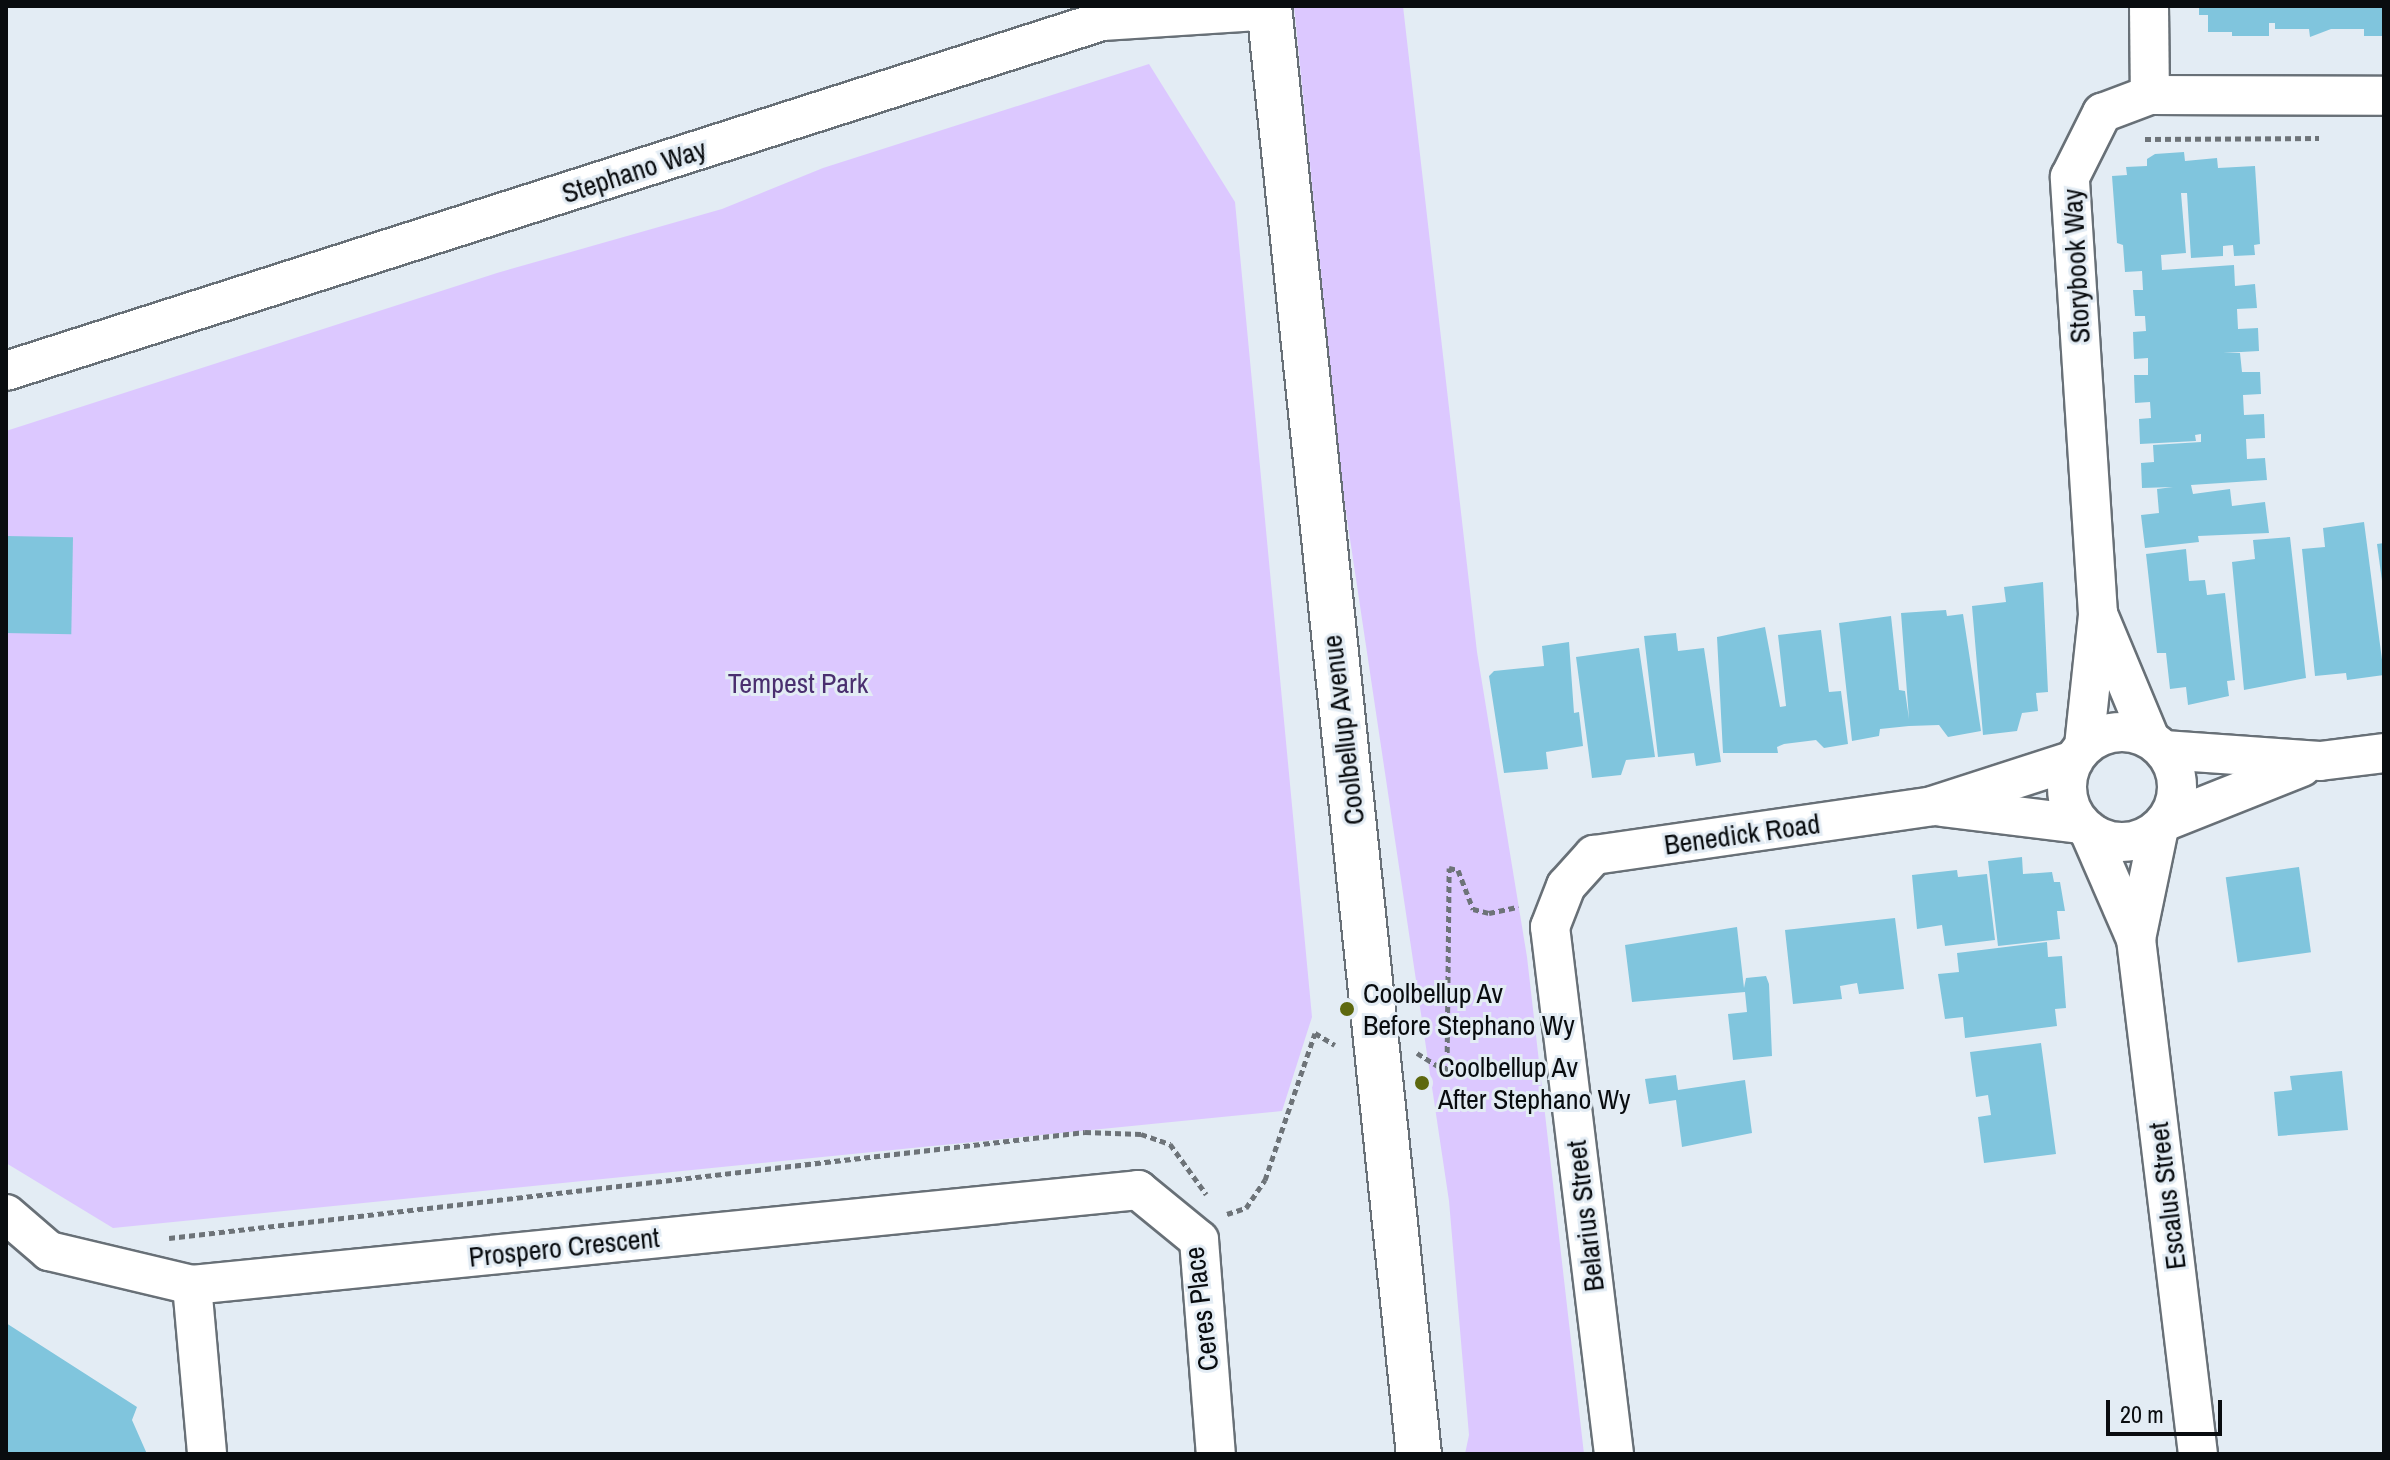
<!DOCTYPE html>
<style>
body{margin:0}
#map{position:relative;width:2390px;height:1460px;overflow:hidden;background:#e3ecf4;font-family:"Archivo Narrow",sans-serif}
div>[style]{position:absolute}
.green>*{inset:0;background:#dcc8ff}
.building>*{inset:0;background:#80c5dd;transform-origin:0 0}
.path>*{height:5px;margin-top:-2.5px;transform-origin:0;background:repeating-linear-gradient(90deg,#6d7378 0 6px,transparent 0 10px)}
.roads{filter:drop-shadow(2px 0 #687077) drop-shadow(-2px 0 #687077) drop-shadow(0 2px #687077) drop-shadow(0 -2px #687077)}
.minor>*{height:38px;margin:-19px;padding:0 19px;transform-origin:19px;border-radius:19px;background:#fff}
.minor>.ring{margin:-19px;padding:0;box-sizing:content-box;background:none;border:38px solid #fff;border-radius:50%}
.tertiary>*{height:44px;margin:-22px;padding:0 22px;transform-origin:22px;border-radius:22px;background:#fff}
.dots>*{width:22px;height:22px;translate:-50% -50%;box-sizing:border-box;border:4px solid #e3ecf4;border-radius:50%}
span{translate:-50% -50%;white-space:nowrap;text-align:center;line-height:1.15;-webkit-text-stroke:6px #e3ecf4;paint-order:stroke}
.street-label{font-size:28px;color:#090c0f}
.park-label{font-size:28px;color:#4a2f6f}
.poi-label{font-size:28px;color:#090c0f}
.left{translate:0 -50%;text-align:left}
.frame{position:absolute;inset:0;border:8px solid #090c0f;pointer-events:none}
.scale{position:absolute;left:2106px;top:1400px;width:116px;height:36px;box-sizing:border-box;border:4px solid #090c0f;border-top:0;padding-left:10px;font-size:24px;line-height:28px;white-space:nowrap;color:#090c0f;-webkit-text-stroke:6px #e3ecf4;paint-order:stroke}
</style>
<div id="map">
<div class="green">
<i style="clip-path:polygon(1294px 6px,1403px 6px,1477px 652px,1527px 957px,1584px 1454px,1465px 1454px,1469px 1435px,1449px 1201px,1343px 492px)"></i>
<i style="clip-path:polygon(1149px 64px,1235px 202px,1312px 1017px,1282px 1111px,113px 1228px,6px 1163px,6px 431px,497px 273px,722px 209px,823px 168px)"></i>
</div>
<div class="building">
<i style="clip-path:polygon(2199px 6px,2384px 6px,2384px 36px,2364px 36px,2364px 29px,2331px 29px,2310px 37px,2309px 29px,2275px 29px,2275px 23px,2269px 23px,2269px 36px,2232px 36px,2232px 32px,2208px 32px,2208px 15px,2199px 15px)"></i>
<i style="clip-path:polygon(2184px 152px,2185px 161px,2217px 158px,2218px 168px,2255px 166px,2260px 244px,2254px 245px,2255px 255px,2234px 256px,2233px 245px,2223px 246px,2223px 256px,2191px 258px,2187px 193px,2181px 193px,2186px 253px,2161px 255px,2162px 270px,2234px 265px,2235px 286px,2255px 284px,2257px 308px,2237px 309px,2238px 329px,2258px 328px,2259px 351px,2223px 353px,2240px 353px,2242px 372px,2260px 372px,2261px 394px,2243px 395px,2244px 415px,2264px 414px,2265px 438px,2246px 439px,2247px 459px,2265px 458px,2267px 480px,2191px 485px,2193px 494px,2230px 489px,2232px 506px,2265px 502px,2269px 533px,2198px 536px,2199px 542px,2145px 548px,2141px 515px,2159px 513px,2157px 489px,2173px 487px,2142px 488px,2141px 463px,2154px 462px,2153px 445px,2201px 442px,2201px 434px,2195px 435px,2196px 441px,2140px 444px,2139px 419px,2151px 418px,2150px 402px,2135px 403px,2134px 375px,2148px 375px,2148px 358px,2134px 359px,2133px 332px,2146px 331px,2145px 316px,2135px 316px,2133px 290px,2143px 290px,2142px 271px,2125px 272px,2123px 245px,2117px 243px,2112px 176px,2127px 175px,2126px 167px,2147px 166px,2147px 159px,2155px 154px)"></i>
<i style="clip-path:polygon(2364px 522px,2384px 675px,2347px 680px,2346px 673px,2315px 676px,2302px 549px,2325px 547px,2323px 528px)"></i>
<i style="left:6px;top:536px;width:67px;height:97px;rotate:1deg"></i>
<i style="clip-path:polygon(2290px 537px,2306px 678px,2244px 690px,2232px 562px,2255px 559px,2253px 540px)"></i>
<i style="clip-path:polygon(2384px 543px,2384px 581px,2382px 581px,2377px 544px)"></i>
<i style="clip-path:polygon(2186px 549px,2189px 581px,2205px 580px,2207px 595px,2225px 593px,2235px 680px,2227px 681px,2229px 696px,2188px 705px,2186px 687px,2170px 689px,2166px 653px,2157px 653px,2146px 554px)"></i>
<i style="clip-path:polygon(2043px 582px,2048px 692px,2036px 693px,2038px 711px,2022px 713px,2017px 731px,1983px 735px,1972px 606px,2006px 602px,2004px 587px)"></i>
<i style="clip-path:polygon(1946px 610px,1947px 616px,1963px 614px,1981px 731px,1948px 737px,1939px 725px,1909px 726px,1880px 729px,1879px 736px,1852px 741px,1839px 623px,1891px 616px,1899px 690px,1905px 691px,1909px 719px,1901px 613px)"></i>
<i style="clip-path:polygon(1765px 627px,1780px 707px,1786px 706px,1778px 635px,1821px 630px,1829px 692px,1841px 691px,1848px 744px,1824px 748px,1816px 740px,1784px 744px,1777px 747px,1778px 753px,1723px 753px,1717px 637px)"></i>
<i style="clip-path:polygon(1676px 633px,1678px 651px,1704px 648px,1721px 762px,1696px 766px,1694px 753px,1658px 757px,1644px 636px)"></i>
<i style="clip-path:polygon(1569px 642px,1574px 713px,1579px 712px,1583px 746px,1546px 752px,1548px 769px,1504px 773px,1489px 676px,1494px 671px,1544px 666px,1542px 646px)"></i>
<i style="clip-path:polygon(1639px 648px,1655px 757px,1626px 760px,1621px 775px,1592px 778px,1576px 657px)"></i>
<i style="clip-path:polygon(2022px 857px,2023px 874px,2052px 872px,2054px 882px,2060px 882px,2065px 911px,2057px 911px,2060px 939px,1998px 946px,1988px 861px)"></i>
<i style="left:2299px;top:867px;width:86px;height:74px;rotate:82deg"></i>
<i style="clip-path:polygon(1957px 870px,1958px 877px,1987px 874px,1995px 940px,1945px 946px,1942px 925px,1917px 929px,1912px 875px)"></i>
<i style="clip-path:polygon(1895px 918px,1904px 989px,1859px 994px,1857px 983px,1840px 986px,1842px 999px,1793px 1004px,1785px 930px)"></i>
<i style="clip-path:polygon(1737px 927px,1744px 988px,1746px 978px,1766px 976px,1769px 984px,1772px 1056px,1733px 1060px,1728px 1014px,1747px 1012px,1745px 992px,1632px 1002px,1625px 945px)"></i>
<i style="clip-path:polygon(2047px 942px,2048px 957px,2062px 956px,2066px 1008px,2055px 1009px,2057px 1026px,1965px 1038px,1963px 1017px,1945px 1019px,1938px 974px,1959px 972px,1957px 953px)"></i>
<i style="clip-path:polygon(2041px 1043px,2056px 1154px,1984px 1163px,1978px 1117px,1991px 1115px,1988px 1095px,1976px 1097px,1970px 1052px)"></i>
<i style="clip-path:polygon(2342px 1071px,2348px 1130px,2278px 1136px,2274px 1092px,2292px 1090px,2290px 1076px)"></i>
<i style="clip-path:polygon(1676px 1075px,1678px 1090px,1745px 1080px,1752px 1133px,1682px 1147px,1676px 1100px,1649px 1104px,1645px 1079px)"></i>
<i style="clip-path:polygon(6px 1323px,137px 1407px,132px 1420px,147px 1454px,6px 1454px)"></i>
</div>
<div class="path">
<i style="left:2145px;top:139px;width:174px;rotate:-0.3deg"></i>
<i style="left:1417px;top:1053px;width:36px;rotate:32deg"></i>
<i style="left:1447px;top:1072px;width:204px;rotate:-89.4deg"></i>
<i style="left:1449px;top:868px;width:9px;rotate:13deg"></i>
<i style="left:1458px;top:870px;width:42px;rotate:69deg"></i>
<i style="left:1473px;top:909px;width:16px;rotate:14deg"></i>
<i style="left:1489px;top:913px;width:30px;rotate:-12deg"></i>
<i style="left:1227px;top:1214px;width:20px;rotate:-18deg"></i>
<i style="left:1246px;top:1208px;width:34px;rotate:-56deg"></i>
<i style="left:1265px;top:1180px;width:155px;rotate:-71.2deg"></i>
<i style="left:1315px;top:1033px;width:23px;rotate:31deg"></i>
<i style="left:169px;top:1238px;width:922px;rotate:-6.6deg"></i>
<i style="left:1085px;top:1132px;width:56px;rotate:2deg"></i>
<i style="left:1141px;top:1134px;width:31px;rotate:19deg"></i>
<i style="left:1170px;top:1144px;width:62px;rotate:54.2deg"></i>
</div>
<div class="roads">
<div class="minor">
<i style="left:2149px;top:6px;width:89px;rotate:89.4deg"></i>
<i style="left:6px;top:371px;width:1151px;rotate:-17.71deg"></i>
<i style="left:1102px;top:21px;width:168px;rotate:-3.7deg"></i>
<i style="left:2098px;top:614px;width:135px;rotate:67.4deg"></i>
<i class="ring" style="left:2067px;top:732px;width:72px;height:72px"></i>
<i style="left:2084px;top:746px;width:133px;rotate:-83.9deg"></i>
<i style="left:2098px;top:614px;width:438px;rotate:-93.7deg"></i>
<i style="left:2070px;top:177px;width:72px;rotate:-63.4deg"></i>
<i style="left:2102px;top:113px;width:51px;rotate:-20.6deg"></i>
<i style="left:2150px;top:95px;width:234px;rotate:0.2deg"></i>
<i style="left:2164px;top:750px;width:156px;rotate:4deg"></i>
<i style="left:2320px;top:761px;width:64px;rotate:-7.1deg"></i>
<i style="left:1942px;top:807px;width:140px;rotate:7deg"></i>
<i style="left:2166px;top:821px;width:146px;rotate:-21.7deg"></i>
<i style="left:2089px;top:831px;width:118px;rotate:66.5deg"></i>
<i style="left:2136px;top:939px;width:519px;rotate:83.14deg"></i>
<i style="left:2136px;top:939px;width:113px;rotate:-78.3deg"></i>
<i style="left:6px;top:1214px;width:57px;rotate:40.7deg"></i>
<i style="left:49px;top:1251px;width:147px;rotate:13.4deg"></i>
<i style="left:192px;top:1285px;width:951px;rotate:-5.73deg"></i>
<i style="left:1138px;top:1190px;width:79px;rotate:39.3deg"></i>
<i style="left:1199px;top:1240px;width:215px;rotate:85.5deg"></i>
<i style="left:192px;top:1285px;width:170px;rotate:84.9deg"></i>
<i style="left:1614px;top:1454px;width:531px;rotate:-96.92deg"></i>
<i style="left:1550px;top:927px;width:44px;rotate:-68.7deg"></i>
<i style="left:1566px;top:886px;width:42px;rotate:-47.9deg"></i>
<i style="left:1594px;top:855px;width:342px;rotate:-8.2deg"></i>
<i style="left:1932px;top:806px;width:149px;rotate:-17.9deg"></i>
</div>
<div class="tertiary">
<i style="left:1269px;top:6px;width:1456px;rotate:84.09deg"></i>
</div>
</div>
<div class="dots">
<i style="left:1347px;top:1009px;background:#5d680e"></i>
<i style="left:1422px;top:1083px;background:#5d680e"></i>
</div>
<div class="street-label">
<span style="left:634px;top:171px;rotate:-18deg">Stephano Way</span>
<span style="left:2076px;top:266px;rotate:-93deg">Storybook Way</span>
<span style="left:1343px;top:730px;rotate:-97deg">Coolbellup Avenue</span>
<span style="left:1742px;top:834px;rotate:-8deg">Benedick Road</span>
<span style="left:2167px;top:1196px;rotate:-97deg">Escalus Street</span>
<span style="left:1585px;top:1216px;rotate:-97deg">Belarius Street</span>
<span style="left:564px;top:1247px;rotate:-6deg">Prospero Crescent</span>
<span style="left:1201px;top:1309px;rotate:-97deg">Ceres Place</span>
</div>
<div class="park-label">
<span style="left:798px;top:683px">Tempest Park</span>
</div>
<div class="poi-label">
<span class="left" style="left:1363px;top:1009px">Coolbellup Av<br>Before Stephano Wy</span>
<span class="left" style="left:1438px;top:1083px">Coolbellup Av<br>After Stephano Wy</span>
</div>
<div class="frame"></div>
<div class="scale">20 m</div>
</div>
